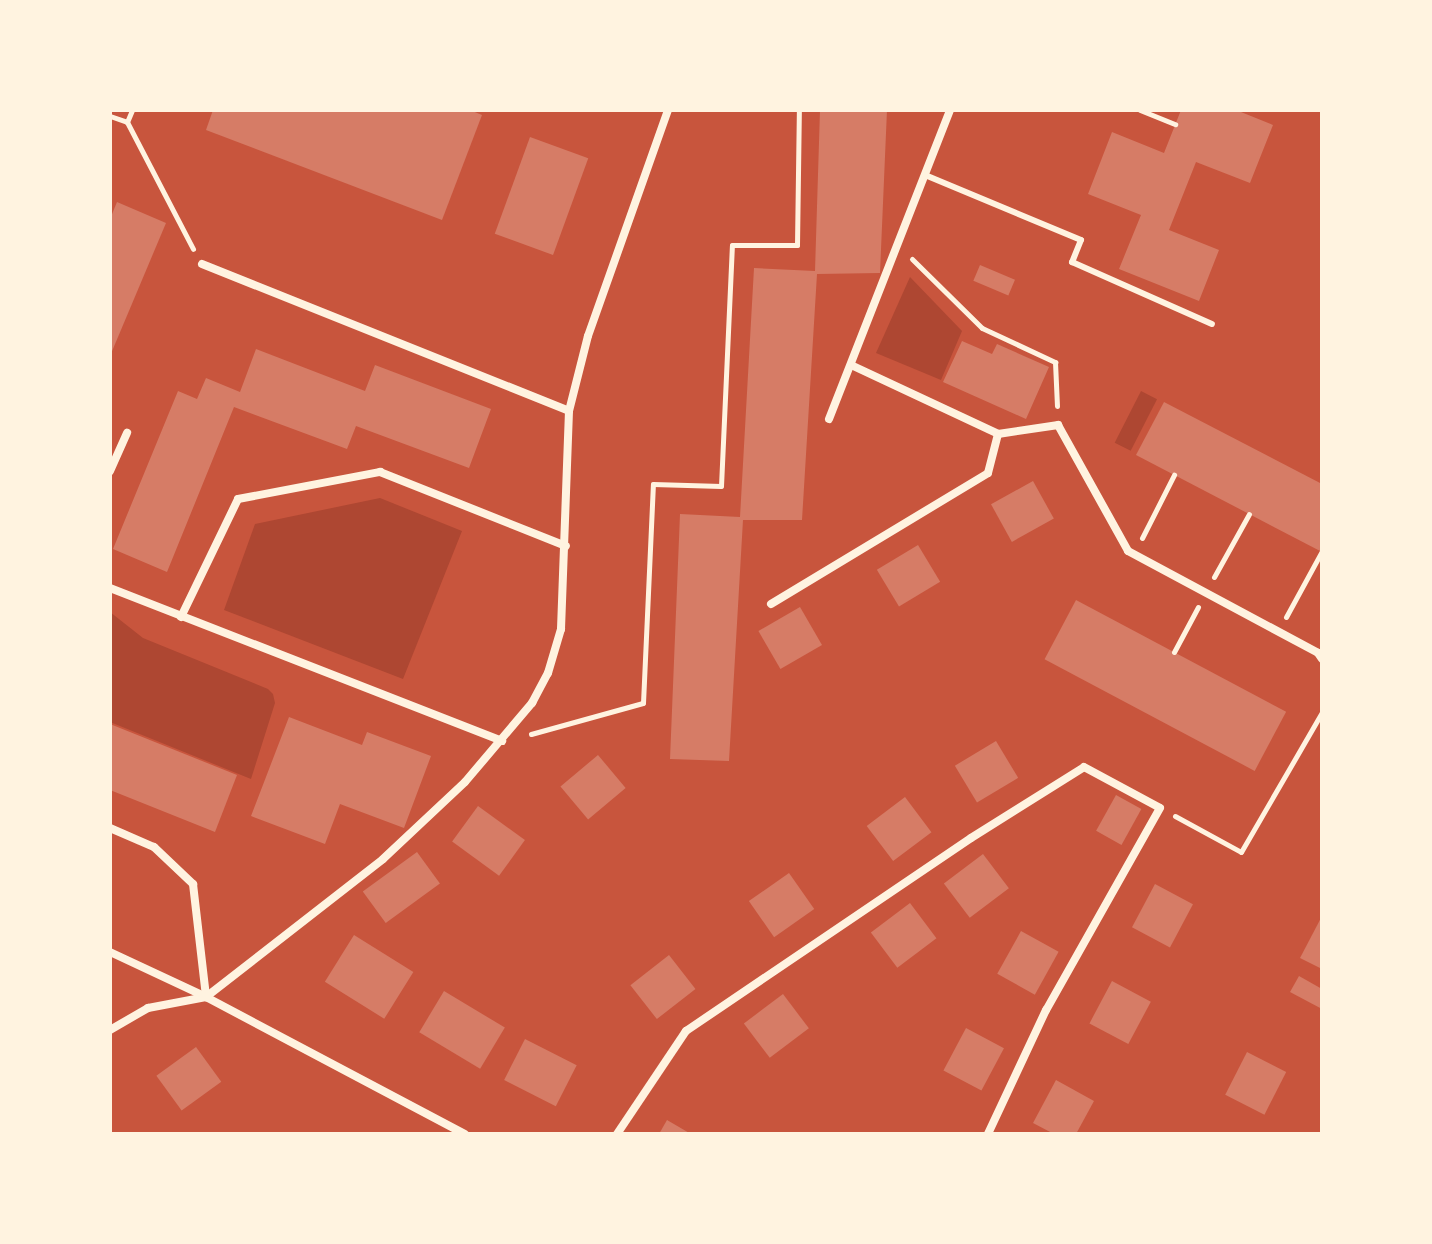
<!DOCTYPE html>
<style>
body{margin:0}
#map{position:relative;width:1432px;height:1244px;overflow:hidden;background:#c8553d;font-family:"DM Sans",sans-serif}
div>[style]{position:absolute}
.green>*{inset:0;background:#ae4732;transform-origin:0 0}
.building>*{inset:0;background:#d67c66;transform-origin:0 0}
.path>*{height:5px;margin:-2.5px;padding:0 2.5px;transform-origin:2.5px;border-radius:2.5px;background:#fff3e0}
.service>*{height:6px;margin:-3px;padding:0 3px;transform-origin:3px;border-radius:3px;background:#fff3e0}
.minor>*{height:8px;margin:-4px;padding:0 4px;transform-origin:4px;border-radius:4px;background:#fff3e0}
span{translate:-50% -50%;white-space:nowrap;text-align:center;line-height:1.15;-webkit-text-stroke:8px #fff3e0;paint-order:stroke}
.frame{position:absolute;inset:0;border:112px solid #fff3e0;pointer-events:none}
</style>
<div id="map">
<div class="green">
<i style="clip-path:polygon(910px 277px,962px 331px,941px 380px,876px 353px)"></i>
<i style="left:1141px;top:391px;width:18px;height:58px;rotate:27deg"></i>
<i style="clip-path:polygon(380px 498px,462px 531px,403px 679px,224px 610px,255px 524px)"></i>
<i style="clip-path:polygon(110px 612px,143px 638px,268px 689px,273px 694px,275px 703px,251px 779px,110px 722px)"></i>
</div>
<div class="building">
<i style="clip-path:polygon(213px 110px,470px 110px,482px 115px,442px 220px,206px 130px)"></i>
<i style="clip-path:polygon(820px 110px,887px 110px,880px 273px,817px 274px,802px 520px,743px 520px,729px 761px,670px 759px,680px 514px,740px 517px,754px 268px,815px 271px)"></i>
<i style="clip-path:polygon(1181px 110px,1236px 110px,1273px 125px,1250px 183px,1196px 162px,1169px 230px,1219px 250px,1199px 301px,1119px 269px,1141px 215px,1088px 194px,1112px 132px,1164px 153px)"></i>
<i style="left:530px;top:137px;width:62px;height:103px;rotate:20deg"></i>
<i style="clip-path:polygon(117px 202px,166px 223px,110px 356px,110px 219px)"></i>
<i style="left:980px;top:265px;width:38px;height:17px;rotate:23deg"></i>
<i style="clip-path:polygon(962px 341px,992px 354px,997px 344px,1049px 367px,1026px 419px,943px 382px)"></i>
<i style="clip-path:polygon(256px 349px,365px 391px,375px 365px,491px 409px,469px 468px,356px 426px,347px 449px,234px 407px,167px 572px,113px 549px,178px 391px,197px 399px,206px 378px,240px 392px)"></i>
<i style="clip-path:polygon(1164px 402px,1322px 484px,1322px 552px,1136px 455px)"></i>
<i style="left:1033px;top:481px;width:43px;height:48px;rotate:61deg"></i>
<i style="left:918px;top:545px;width:43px;height:48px;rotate:59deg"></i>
<i style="left:1076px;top:600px;width:238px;height:67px;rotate:28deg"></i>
<i style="left:800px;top:607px;width:44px;height:48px;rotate:60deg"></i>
<i style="clip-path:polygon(289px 717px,362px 745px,367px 732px,431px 756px,404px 828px,340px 804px,325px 844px,251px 816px)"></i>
<i style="clip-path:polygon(110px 724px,237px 775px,215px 832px,110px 790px)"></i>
<i style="left:996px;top:741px;width:43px;height:48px;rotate:59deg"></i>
<i style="left:598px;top:755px;width:43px;height:49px;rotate:50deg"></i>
<i style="left:1116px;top:795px;width:29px;height:41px;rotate:29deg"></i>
<i style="left:905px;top:797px;width:44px;height:48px;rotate:53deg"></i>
<i style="left:478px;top:806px;width:58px;height:44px;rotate:36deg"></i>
<i style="left:417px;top:852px;width:39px;height:67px;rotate:54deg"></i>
<i style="left:983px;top:854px;width:43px;height:49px;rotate:53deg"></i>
<i style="left:789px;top:873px;width:44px;height:49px;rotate:55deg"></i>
<i style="left:1155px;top:884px;width:43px;height:49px;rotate:28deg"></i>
<i style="left:910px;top:903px;width:44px;height:49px;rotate:53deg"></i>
<i style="clip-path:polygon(1322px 916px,1322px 969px,1300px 958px)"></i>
<i style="left:1021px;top:931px;width:43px;height:49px;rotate:29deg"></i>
<i style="left:354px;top:935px;width:70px;height:55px;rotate:32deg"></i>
<i style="left:669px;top:955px;width:43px;height:49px;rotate:52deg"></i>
<i style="clip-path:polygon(1299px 976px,1322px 989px,1322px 1009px,1290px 992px)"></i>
<i style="left:1112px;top:981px;width:44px;height:48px;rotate:28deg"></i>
<i style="left:444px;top:991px;width:71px;height:48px;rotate:31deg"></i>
<i style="left:783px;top:994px;width:43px;height:49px;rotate:53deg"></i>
<i style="left:966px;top:1028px;width:43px;height:48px;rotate:28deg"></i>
<i style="left:525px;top:1039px;width:58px;height:46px;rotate:27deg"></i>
<i style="left:196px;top:1047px;width:43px;height:49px;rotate:54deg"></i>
<i style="left:1247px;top:1052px;width:44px;height:48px;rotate:27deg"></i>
<i style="clip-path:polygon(1056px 1080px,1094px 1101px,1076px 1134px,1054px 1134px,1033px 1123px)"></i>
<i style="clip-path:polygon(667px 1120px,691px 1134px,659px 1134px)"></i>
</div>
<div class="path">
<i style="left:1140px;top:110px;width:38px;rotate:22deg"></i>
<i style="left:110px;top:116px;width:18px;rotate:19deg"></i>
<i style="left:127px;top:122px;width:13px;rotate:-67deg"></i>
<i style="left:127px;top:122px;width:143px;rotate:62.5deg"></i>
<i style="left:912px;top:259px;width:98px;rotate:44.6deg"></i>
<i style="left:982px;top:328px;width:81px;rotate:25deg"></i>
<i style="left:1055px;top:362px;width:44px;rotate:87.4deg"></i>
<i style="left:1142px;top:538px;width:71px;rotate:-63.1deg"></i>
<i style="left:1214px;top:577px;width:72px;rotate:-60.9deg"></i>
<i style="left:1286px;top:617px;width:75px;rotate:-61.4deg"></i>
<i style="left:1174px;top:652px;width:51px;rotate:-61.9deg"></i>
<i style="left:531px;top:734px;width:116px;rotate:-15.5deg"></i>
<i style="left:643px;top:703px;width:219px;rotate:-87.4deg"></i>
<i style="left:653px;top:484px;width:68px;rotate:1.7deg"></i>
<i style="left:721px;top:486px;width:241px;rotate:-87.4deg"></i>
<i style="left:732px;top:245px;width:65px"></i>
<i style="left:797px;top:245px;width:135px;rotate:-89.2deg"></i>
<i style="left:1175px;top:816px;width:75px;rotate:28.6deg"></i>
<i style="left:1241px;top:852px;width:162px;rotate:-59.9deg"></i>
</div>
<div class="service">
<i style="left:925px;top:175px;width:169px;rotate:22.6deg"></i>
<i style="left:1081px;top:240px;width:24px;rotate:112deg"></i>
<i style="left:1072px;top:262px;width:153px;rotate:23.9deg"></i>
</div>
<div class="minor">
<i style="left:202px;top:264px;width:395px;rotate:21.8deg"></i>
<i style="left:851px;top:365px;width:162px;rotate:25.1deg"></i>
<i style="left:998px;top:434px;width:61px;rotate:-8.5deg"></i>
<i style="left:1058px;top:425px;width:144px;rotate:60.9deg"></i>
<i style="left:1128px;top:551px;width:216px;rotate:28.2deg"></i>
<i style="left:1318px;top:653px;width:7px;rotate:56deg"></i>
<i style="left:829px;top:419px;width:332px;rotate:-68.6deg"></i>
<i style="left:110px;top:471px;width:42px;rotate:-65.9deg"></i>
<i style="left:110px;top:588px;width:421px;rotate:21.3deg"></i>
<i style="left:771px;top:604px;width:253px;rotate:-31.1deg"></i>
<i style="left:988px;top:473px;width:40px;rotate:-75.6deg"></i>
<i style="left:181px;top:617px;width:131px;rotate:-64.2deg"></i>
<i style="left:238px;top:499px;width:145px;rotate:-10.8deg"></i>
<i style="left:380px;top:472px;width:200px;rotate:21.7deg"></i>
<i style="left:110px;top:828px;width:48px;rotate:23.4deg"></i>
<i style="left:154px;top:847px;width:54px;rotate:43.5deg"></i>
<i style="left:193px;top:884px;width:114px;rotate:83.4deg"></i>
<i style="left:110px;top:952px;width:106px;rotate:25.1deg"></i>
<i style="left:206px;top:997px;width:293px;rotate:27.9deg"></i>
<i style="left:110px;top:1030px;width:44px;rotate:-30.1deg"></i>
<i style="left:148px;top:1008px;width:59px;rotate:-10.7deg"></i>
<i style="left:206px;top:997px;width:224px;rotate:-37.9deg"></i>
<i style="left:383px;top:859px;width:112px;rotate:-43.2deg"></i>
<i style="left:465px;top:782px;width:104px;rotate:-49.7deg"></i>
<i style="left:532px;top:703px;width:34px;rotate:-62deg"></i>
<i style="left:548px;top:673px;width:46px;rotate:-73.5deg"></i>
<i style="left:561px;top:629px;width:218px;rotate:-87.9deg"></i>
<i style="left:569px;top:411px;width:77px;rotate:-75.8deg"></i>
<i style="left:588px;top:336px;width:240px;rotate:-70.5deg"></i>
<i style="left:617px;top:1134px;width:124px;rotate:-56.2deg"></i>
<i style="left:686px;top:1031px;width:344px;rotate:-34.1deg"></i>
<i style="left:971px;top:838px;width:133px;rotate:-32.1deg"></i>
<i style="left:1084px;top:767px;width:86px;rotate:28.3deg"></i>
<i style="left:1160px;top:808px;width:232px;rotate:119.4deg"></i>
<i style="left:1046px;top:1010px;width:137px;rotate:115.1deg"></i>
</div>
<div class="frame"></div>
</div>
